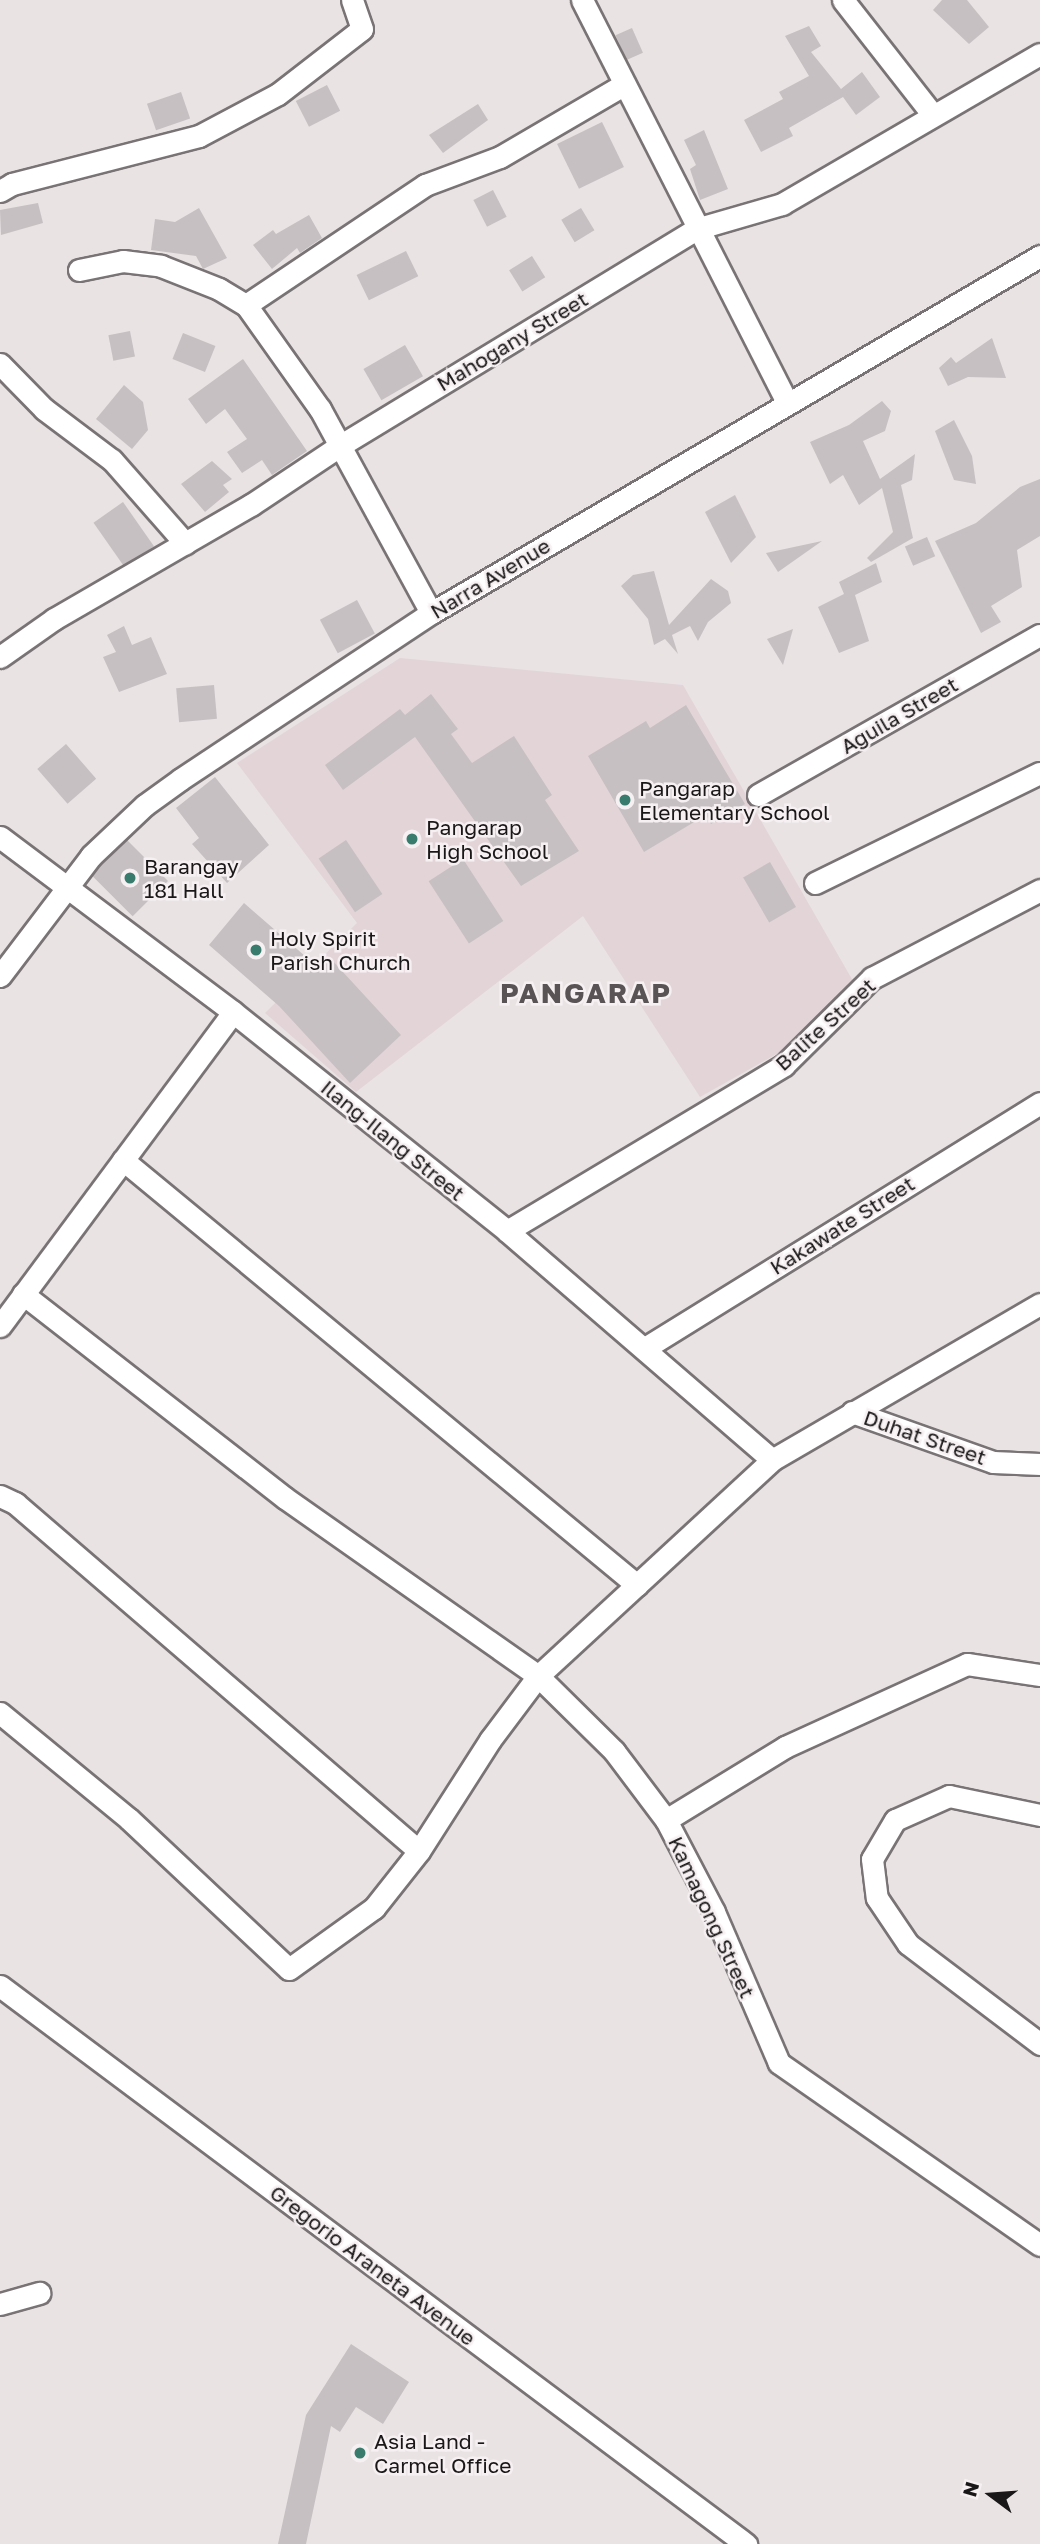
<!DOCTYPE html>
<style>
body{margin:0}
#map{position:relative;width:1040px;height:2544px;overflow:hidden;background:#e9e3e4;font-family:"Golos Text",sans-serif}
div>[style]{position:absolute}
.built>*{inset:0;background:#e3d4d8}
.building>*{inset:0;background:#c7c0c2;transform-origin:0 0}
.roads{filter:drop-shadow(2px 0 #797375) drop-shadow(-2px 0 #797375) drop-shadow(0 2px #797375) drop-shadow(0 -2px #797375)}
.street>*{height:21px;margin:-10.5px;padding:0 10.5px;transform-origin:10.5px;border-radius:10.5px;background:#fff}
.dots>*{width:19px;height:19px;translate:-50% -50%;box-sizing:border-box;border:4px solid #f7f0f2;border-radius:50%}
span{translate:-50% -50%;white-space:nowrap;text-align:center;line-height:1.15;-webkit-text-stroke:5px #f7f0f2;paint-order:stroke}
.street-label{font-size:21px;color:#191718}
.poi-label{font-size:21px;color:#191718}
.left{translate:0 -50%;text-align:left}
.district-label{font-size:28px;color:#595355;font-weight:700;letter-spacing:2px}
.north{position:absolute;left:956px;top:2460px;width:70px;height:70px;-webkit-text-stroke:5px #f7f0f2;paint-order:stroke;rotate:286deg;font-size:19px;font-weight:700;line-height:28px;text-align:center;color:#191718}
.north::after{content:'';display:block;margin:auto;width:24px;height:32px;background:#191718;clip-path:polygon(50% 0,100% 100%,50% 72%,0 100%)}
</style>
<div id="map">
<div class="built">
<i style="clip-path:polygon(400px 658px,683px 685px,853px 981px,782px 1051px,700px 1097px,583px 916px,356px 1092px,265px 1013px,357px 923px,237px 763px)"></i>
</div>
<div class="building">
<i style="clip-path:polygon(942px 0,967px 0,989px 27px,969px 44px,933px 10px)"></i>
<i style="clip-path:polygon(809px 26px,821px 46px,811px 52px,841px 89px,862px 72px,880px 97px,856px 115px,843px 97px,789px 128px,793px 136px,761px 152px,744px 120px,783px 99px,779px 92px,809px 76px,785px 36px)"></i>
<i style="left:632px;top:28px;width:27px;height:18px;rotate:66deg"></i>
<i style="left:327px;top:85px;width:29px;height:35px;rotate:63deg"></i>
<i style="left:181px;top:92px;width:28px;height:36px;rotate:71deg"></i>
<i style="clip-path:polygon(478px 104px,488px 120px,443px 153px,429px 135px)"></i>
<i style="left:602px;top:122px;width:50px;height:50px;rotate:64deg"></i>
<i style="clip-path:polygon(704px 130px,728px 189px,700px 200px,690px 169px,696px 165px,684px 140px)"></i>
<i style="left:493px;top:190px;width:30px;height:22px;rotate:63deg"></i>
<i style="clip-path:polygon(38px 203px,43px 223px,1px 235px,0 210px)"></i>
<i style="clip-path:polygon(199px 208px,227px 258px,203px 269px,196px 256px,151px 250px,155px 219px,175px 222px)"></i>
<i style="left:581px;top:208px;width:26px;height:23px;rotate:59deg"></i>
<i style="clip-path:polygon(309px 215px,322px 238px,300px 253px,297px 248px,272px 269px,253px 245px,273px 230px,276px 234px)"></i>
<i style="left:406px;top:251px;width:28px;height:55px;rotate:64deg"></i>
<i style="left:532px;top:256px;width:25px;height:27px;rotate:58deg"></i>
<i style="left:130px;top:331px;width:26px;height:22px;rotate:79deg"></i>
<i style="left:183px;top:333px;width:35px;height:28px;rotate:22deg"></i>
<i style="clip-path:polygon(992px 338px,1006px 378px,968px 377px,948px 386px,939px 368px,951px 357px,956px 363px)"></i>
<i style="left:405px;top:345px;width:36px;height:48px;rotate:60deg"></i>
<i style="clip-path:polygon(243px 359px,307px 451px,272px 475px,262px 460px,242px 473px,227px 452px,247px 439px,225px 409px,206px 424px,188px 399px)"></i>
<i style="clip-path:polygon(124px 385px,143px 402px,148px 430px,132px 449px,96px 419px)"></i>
<i style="clip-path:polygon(882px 401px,891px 411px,885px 431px,863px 441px,880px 479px,915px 454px,912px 480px,901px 485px,913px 538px,871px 562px,867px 558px,893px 532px,882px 488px,859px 505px,843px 475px,830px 484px,810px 442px,849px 425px)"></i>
<i style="clip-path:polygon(954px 420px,972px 456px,976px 484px,954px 480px,935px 431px)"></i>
<i style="clip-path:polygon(212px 461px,232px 479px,223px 485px,229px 492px,205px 512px,181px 484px)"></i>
<i style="clip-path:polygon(1040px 479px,1040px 536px,1017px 550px,1022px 587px,991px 606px,1001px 622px,981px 633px,935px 541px,976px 523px,1020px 487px)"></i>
<i style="clip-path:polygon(735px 495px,756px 537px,731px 563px,705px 512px)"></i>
<i style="left:123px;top:502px;width:54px;height:36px;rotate:55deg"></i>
<i style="left:927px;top:537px;width:21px;height:24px;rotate:67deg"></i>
<i style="clip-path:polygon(822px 541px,778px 572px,766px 553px)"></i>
<i style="clip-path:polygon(876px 563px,882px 582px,855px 595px,869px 641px,839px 653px,818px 607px,844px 594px,839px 582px)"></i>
<i style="clip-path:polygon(654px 571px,669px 625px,711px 579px,728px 591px,731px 603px,708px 622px,698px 641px,690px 626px,672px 635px,678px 654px,665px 639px,654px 645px,648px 619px,621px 586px,633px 575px)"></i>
<i style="left:357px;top:600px;width:38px;height:42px;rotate:62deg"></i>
<i style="clip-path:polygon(124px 626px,132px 645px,151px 637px,167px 674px,119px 692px,103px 657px,116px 652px,107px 635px)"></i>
<i style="clip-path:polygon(793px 629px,783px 665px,767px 639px)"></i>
<i style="left:214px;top:685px;width:34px;height:38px;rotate:85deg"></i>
<i style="clip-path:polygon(431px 694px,458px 729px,451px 734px,472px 763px,514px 736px,552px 795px,545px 800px,579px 851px,521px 886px,415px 737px,343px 790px,325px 765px,400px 709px,405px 715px)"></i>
<i style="clip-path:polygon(686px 705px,745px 804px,711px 824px,706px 815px,644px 852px,588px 756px,646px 721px,650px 728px)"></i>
<i style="left:66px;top:744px;width:46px;height:38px;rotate:49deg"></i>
<i style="clip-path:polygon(215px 777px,269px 845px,227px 883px,192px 844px,199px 838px,176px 808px)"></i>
<i style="left:127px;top:840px;width:58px;height:50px;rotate:45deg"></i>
<i style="left:346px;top:840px;width:65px;height:33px;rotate:56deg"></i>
<i style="left:463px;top:859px;width:74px;height:41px;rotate:57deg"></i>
<i style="left:770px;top:862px;width:52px;height:31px;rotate:60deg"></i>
<i style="clip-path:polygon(244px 903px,320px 969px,331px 959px,401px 1035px,350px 1083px,279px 1006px,209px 945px)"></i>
<i style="clip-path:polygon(351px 2344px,409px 2382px,383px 2424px,356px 2407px,340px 2432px,331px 2426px,306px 2544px,278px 2544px,306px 2415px)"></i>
</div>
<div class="roads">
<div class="street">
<i style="left:582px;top:0;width:452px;rotate:63deg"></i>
<i style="left:843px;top:0;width:146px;rotate:52deg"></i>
<i style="left:0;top:191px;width:14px;rotate:-30deg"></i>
<i style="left:12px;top:184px;width:193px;rotate:-14.4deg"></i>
<i style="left:199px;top:136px;width:89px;rotate:-28deg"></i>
<i style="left:278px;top:94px;width:106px;rotate:-37.7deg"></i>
<i style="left:362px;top:29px;width:31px;rotate:-109deg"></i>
<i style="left:79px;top:270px;width:45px;rotate:-11.6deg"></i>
<i style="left:123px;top:261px;width:38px;rotate:7deg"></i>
<i style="left:161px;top:266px;width:62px;rotate:21.6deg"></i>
<i style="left:219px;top:289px;width:31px;rotate:31deg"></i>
<i style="left:246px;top:305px;width:128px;rotate:54.6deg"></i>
<i style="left:320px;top:409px;width:232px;rotate:61.4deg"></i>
<i style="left:246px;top:305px;width:216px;rotate:-33.8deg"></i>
<i style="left:425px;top:185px;width:80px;rotate:-20.5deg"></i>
<i style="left:500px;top:157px;width:143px;rotate:-30.3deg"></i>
<i style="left:0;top:364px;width:63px;rotate:45.6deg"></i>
<i style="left:44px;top:409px;width:85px;rotate:36.9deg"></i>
<i style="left:112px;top:460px;width:111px;rotate:48.7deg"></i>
<i style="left:0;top:657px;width:66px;rotate:-35.1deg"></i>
<i style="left:54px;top:619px;width:228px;rotate:-30.1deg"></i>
<i style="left:251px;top:505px;width:108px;rotate:-33.7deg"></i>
<i style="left:341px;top:445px;width:416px;rotate:-31.3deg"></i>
<i style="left:696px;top:229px;width:90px;rotate:-16.2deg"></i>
<i style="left:782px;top:204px;width:298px;rotate:-30.2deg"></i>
<i style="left:758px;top:795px;width:324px;rotate:-29.6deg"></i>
<i style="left:0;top:837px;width:291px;rotate:36.9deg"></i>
<i style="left:233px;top:1012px;width:351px;rotate:38.6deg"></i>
<i style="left:507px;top:1231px;width:350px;rotate:40.8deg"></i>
<i style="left:815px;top:883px;width:250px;rotate:-26.1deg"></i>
<i style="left:0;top:976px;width:151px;rotate:-52.8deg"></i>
<i style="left:91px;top:856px;width:74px;rotate:-43.4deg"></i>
<i style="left:145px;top:805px;width:44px;rotate:-35.8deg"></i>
<i style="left:181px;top:779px;width:300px;rotate:-33.6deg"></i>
<i style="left:431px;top:613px;width:706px;rotate:-30.38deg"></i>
<i style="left:123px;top:1160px;width:667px;rotate:39.59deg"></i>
<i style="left:507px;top:1231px;width:323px;rotate:-30.9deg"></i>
<i style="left:784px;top:1065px;width:124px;rotate:-44.7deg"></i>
<i style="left:872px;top:978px;width:190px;rotate:-27.6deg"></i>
<i style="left:23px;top:1294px;width:332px;rotate:37.9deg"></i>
<i style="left:285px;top:1498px;width:309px;rotate:35.1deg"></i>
<i style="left:538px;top:1676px;width:107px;rotate:44.6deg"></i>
<i style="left:614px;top:1751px;width:86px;rotate:53deg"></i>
<i style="left:666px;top:1820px;width:104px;rotate:62.4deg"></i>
<i style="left:714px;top:1912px;width:164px;rotate:66.7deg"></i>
<i style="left:779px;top:2063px;width:318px;rotate:34.9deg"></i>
<i style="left:0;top:1326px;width:391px;rotate:-53.4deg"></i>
<i style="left:645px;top:1348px;width:465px;rotate:-31.8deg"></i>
<i style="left:852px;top:1412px;width:150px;rotate:19.5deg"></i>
<i style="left:993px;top:1462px;width:47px;rotate:2.4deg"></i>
<i style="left:0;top:1496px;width:17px;rotate:25deg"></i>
<i style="left:15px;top:1503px;width:533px;rotate:40.74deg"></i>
<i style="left:0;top:1713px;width:167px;rotate:39.4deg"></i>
<i style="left:129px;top:1819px;width:219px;rotate:43.2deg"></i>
<i style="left:289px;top:1969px;width:105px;rotate:-35.7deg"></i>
<i style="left:374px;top:1908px;width:73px;rotate:-51.7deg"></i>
<i style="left:419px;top:1851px;width:132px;rotate:-57.4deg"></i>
<i style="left:490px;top:1740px;width:80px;rotate:-53.1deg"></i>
<i style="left:538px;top:1676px;width:318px;rotate:-42.7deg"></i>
<i style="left:772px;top:1460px;width:310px;rotate:-30.2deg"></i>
<i style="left:1040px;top:1815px;width:93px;rotate:-168.2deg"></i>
<i style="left:949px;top:1796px;width:59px;rotate:156deg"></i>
<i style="left:895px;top:1820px;width:45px;rotate:120.5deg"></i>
<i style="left:872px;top:1859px;width:39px;rotate:83deg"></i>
<i style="left:877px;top:1898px;width:55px;rotate:56deg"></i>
<i style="left:908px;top:1944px;width:166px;rotate:37.1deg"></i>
<i style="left:666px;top:1820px;width:140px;rotate:-31.5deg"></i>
<i style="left:785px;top:1747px;width:200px;rotate:-24.5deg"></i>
<i style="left:967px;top:1664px;width:74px;rotate:8.6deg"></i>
<i style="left:0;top:1986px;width:932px;rotate:36.8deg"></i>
<i style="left:0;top:2304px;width:41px;rotate:-15.8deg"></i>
</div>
</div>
<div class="dots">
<i style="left:625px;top:800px;background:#397c6e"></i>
<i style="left:412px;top:839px;background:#397c6e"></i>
<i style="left:130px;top:878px;background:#397c6e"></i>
<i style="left:256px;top:950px;background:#397c6e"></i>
<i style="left:360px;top:2453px;background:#397c6e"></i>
</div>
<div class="street-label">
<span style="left:512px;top:341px;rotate:-31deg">Mahogany Street</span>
<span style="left:490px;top:578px;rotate:-31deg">Narra Avenue</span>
<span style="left:899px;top:715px;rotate:-30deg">Aguila Street</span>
<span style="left:825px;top:1024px;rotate:-42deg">Balite Street</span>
<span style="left:393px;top:1140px;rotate:39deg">Ilang-Ilang Street</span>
<span style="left:842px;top:1225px;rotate:-32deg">Kakawate Street</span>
<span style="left:925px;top:1437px;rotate:19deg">Duhat Street</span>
<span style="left:712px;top:1917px;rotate:65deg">Kamagong Street</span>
<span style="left:373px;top:2265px;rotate:37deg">Gregorio Araneta Avenue</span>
</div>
<div class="poi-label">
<span class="left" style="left:639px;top:800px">Pangarap<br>Elementary School</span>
<span class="left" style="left:426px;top:839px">Pangarap<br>High School</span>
<span class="left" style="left:144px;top:878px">Barangay<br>181 Hall</span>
<span class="left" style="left:270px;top:950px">Holy Spirit<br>Parish Church</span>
<span class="left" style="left:374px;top:2453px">Asia Land -<br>Carmel Office</span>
</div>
<div class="district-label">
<span style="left:586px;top:993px">PANGARAP</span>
</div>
<div class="north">N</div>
</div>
